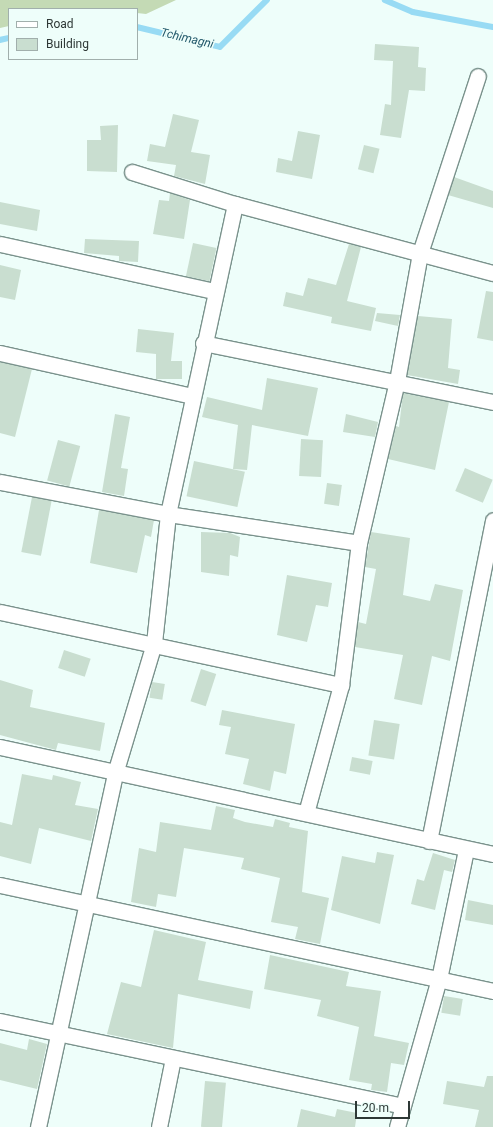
<!DOCTYPE html>
<style>
body{margin:0}
#map{position:relative;width:493px;height:1127px;overflow:hidden;background:#eefefa;font-family:Roboto,sans-serif}
div>[style]{position:absolute}
.green>*{inset:0;background:#c4dab5}
.stream>*{height:5.5px;margin:-2.75px;padding:0 2.75px;transform-origin:2.75px;border-radius:2.75px;background:#98dbf4}
.building>*{inset:0;background:#c9ded0;transform-origin:0 0}
.roads{filter:drop-shadow(1px 0 #7a928c) drop-shadow(-1px 0 #7a928c) drop-shadow(0 1px #7a928c) drop-shadow(0 -1px #7a928c)}
.minor>*{height:15px;margin:-7.5px;padding:0 7.5px;transform-origin:7.5px;border-radius:7.5px;background:#fff}
span{translate:-50% -50%;white-space:nowrap;text-align:center;line-height:1.15;-webkit-text-stroke:3px #eefefa;paint-order:stroke}
.water-label{font-size:12px;color:#23596b;font-style:italic}
.legend{position:absolute;left:8px;top:8px;width:130px;height:52px;box-sizing:border-box;background:#eefefa;border:1px solid #a1afac;margin:0;padding:5px 7px;list-style:none;font-size:12px;color:#2e3836}
.legend li{display:flex;align-items:center;gap:8px;height:20px}
.legend b{width:20px;border:1px solid #a1afac}
.scale{position:absolute;left:355px;top:1101px;width:55px;height:18px;box-sizing:border-box;border:2px solid #2e3836;border-top:0;padding-left:5px;font-size:12px;line-height:14px;white-space:nowrap;color:#2e3836;-webkit-text-stroke:3px #eefefa;paint-order:stroke}
</style>
<div id="map">
<div class="green">
<i style="clip-path:polygon(0 0,176px 0,146px 14px,137px 13px,137px 9px,9px 9px,9px 26px,0 28px)"></i>
</div>
<div class="stream">
<i style="left:385px;top:0;width:30px;rotate:23deg"></i>
<i style="left:413px;top:12px;width:81px;rotate:10.6deg"></i>
<i style="left:137px;top:27px;width:85px;rotate:13.5deg"></i>
<i style="left:220px;top:47px;width:66px;rotate:-45deg"></i>
<i style="left:0;top:40px;width:9px;rotate:-13deg"></i>
</div>
<div class="building">
<i style="clip-path:polygon(375px 44px,419px 47px,418px 67px,426px 68px,425px 91px,409px 90px,401px 138px,380px 135px,385px 104px,391px 105px,393px 61px,374px 60px)"></i>
<i style="clip-path:polygon(173px 114px,199px 120px,191px 152px,210px 155px,205px 184px,174px 176px,176px 165px,147px 161px,150px 144px,165px 147px)"></i>
<i style="clip-path:polygon(118px 125px,117px 172px,87px 171px,87px 140px,101px 140px,100px 126px)"></i>
<i style="clip-path:polygon(298px 131px,320px 135px,312px 179px,276px 172px,278px 158px,292px 161px)"></i>
<i style="left:364px;top:145px;width:16px;height:25px;rotate:14deg"></i>
<i style="clip-path:polygon(454px 177px,493px 191px,493px 208px,448px 195px)"></i>
<i style="clip-path:polygon(170px 193px,190px 200px,184px 239px,153px 234px,159px 200px,169px 201px)"></i>
<i style="clip-path:polygon(0 202px,40px 210px,37px 231px,0 224px)"></i>
<i style="clip-path:polygon(85px 239px,139px 241px,138px 262px,119px 261px,119px 256px,84px 253px)"></i>
<i style="left:193px;top:243px;width:24px;height:34px;rotate:12deg"></i>
<i style="clip-path:polygon(349px 244px,361px 247px,347px 301px,376px 308px,371px 331px,331px 323px,332px 317px,283px 306px,286px 292px,303px 296px,308px 278px,336px 285px)"></i>
<i style="clip-path:polygon(0 265px,21px 270px,15px 300px,0 297px)"></i>
<i style="clip-path:polygon(486px 291px,493px 292px,493px 341px,477px 338px)"></i>
<i style="clip-path:polygon(377px 313px,400px 315px,398px 326px,375px 321px)"></i>
<i style="clip-path:polygon(418px 316px,452px 319px,448px 368px,460px 370px,458px 384px,407px 375px)"></i>
<i style="clip-path:polygon(138px 329px,174px 333px,171px 361px,182px 361px,182px 379px,156px 379px,156px 354px,136px 352px)"></i>
<i style="clip-path:polygon(0 362px,32px 369px,15px 437px,0 433px)"></i>
<i style="clip-path:polygon(267px 378px,318px 388px,308px 436px,252px 425px,247px 470px,233px 469px,238px 425px,202px 417px,207px 397px,262px 410px)"></i>
<i style="clip-path:polygon(403px 393px,449px 402px,435px 470px,388px 459px,396px 426px,399px 427px)"></i>
<i style="clip-path:polygon(115px 414px,130px 417px,121px 468px,128px 469px,124px 496px,102px 492px)"></i>
<i style="clip-path:polygon(346px 414px,378px 422px,375px 437px,343px 432px)"></i>
<i style="left:301px;top:439px;width:22px;height:37px;rotate:3deg"></i>
<i style="left:58px;top:440px;width:23px;height:42px;rotate:15deg"></i>
<i style="left:194px;top:461px;width:52px;height:36px;rotate:12deg"></i>
<i style="left:465px;top:468px;width:30px;height:25px;rotate:23deg"></i>
<i style="left:327px;top:483px;width:15px;height:21px;rotate:8deg"></i>
<i style="left:32px;top:497px;width:20px;height:56px;rotate:11deg"></i>
<i style="clip-path:polygon(99px 510px,154px 520px,151px 537px,145px 535px,137px 573px,90px 563px)"></i>
<i style="clip-path:polygon(201px 532px,230px 533px,240px 537px,238px 557px,230px 555px,229px 576px,201px 572px)"></i>
<i style="clip-path:polygon(371px 532px,410px 538px,403px 595px,430px 601px,435px 584px,463px 590px,450px 661px,432px 656px,422px 705px,394px 699px,403px 655px,355px 647px,358px 622px,366px 624px,376px 569px,365px 567px)"></i>
<i style="clip-path:polygon(287px 575px,332px 583px,328px 607px,316px 605px,307px 642px,277px 635px)"></i>
<i style="left:64px;top:650px;width:28px;height:19px;rotate:18deg"></i>
<i style="left:201px;top:669px;width:16px;height:34px;rotate:18deg"></i>
<i style="clip-path:polygon(0 680px,33px 690px,30px 707px,105px 723px,100px 751px,58px 743px,56px 750px,0 735px)"></i>
<i style="left:152px;top:682px;width:13px;height:16px;rotate:9deg"></i>
<i style="clip-path:polygon(222px 710px,295px 724px,286px 774px,274px 771px,270px 791px,243px 784px,249px 759px,225px 754px,231px 727px,219px 725px)"></i>
<i style="left:374px;top:720px;width:26px;height:36px;rotate:9deg"></i>
<i style="left:352px;top:757px;width:21px;height:14px;rotate:11deg"></i>
<i style="clip-path:polygon(22px 774px,52px 780px,53px 775px,81px 782px,75px 805px,98px 809px,91px 841px,39px 828px,31px 864px,0 856px,0 822px,12px 825px)"></i>
<i style="clip-path:polygon(216px 806px,235px 810px,233px 818px,245px 822px,273px 827px,275px 819px,290px 823px,289px 827px,308px 831px,302px 892px,329px 898px,320px 944px,295px 939px,298px 927px,271px 922px,280px 878px,241px 869px,244px 858px,184px 848px,176px 897px,158px 894px,156px 907px,131px 902px,139px 848px,156px 852px,160px 822px,211px 830px)"></i>
<i style="clip-path:polygon(377px 852px,394px 855px,380px 924px,331px 910px,342px 856px,375px 863px)"></i>
<i style="clip-path:polygon(433px 853px,455px 860px,452px 872px,444px 870px,435px 910px,411px 904px,417px 879px,424px 881px)"></i>
<i style="clip-path:polygon(468px 900px,493px 905px,493px 925px,465px 920px)"></i>
<i style="clip-path:polygon(154px 930px,206px 942px,198px 980px,253px 991px,250px 1009px,178px 994px,173px 1048px,107px 1034px,121px 982px,141px 987px)"></i>
<i style="clip-path:polygon(270px 955px,349px 972px,346px 986px,381px 991px,374px 1036px,409px 1043px,404px 1065px,391px 1063px,387px 1092px,371px 1090px,372px 1084px,349px 1080px,359px 1027px,317px 1016px,321px 1000px,264px 989px)"></i>
<i style="left:444px;top:996px;width:19px;height:17px;rotate:9deg"></i>
<i style="clip-path:polygon(29px 1039px,47px 1044px,37px 1089px,0 1080px,0 1043px,27px 1050px)"></i>
<i style="clip-path:polygon(487px 1076px,493px 1076px,493px 1127px,475px 1127px,479px 1110px,443px 1104px,447px 1081px,484px 1087px)"></i>
<i style="left:205px;top:1081px;width:21px;height:46px;rotate:5deg"></i>
<i style="clip-path:polygon(301px 1109px,335px 1117px,337px 1109px,357px 1113px,355px 1127px,297px 1127px)"></i>
</div>
<div class="roads">
<div class="minor">
<i style="left:132px;top:172px;width:108px;rotate:17.3deg"></i>
<i style="left:235px;top:204px;width:267px;rotate:15deg"></i>
<i style="left:0;top:244px;width:219px;rotate:12.4deg"></i>
<i style="left:203px;top:343px;width:296px;rotate:11.5deg"></i>
<i style="left:0;top:353px;width:197px;rotate:12.6deg"></i>
<i style="left:0;top:482px;width:171px;rotate:10.8deg"></i>
<i style="left:168px;top:514px;width:193px;rotate:8.6deg"></i>
<i style="left:0;top:612px;width:349px;rotate:12.1deg"></i>
<i style="left:0;top:747px;width:504px;rotate:12.25deg"></i>
<i style="left:306px;top:813px;width:133px;rotate:-74.7deg"></i>
<i style="left:341px;top:685px;width:143px;rotate:-82.8deg"></i>
<i style="left:359px;top:543px;width:166px;rotate:-76.8deg"></i>
<i style="left:397px;top:381px;width:130px;rotate:-79.8deg"></i>
<i style="left:420px;top:253px;width:186px;rotate:-71.9deg"></i>
<i style="left:429px;top:841px;width:327px;rotate:-78.7deg"></i>
<i style="left:0;top:885px;width:504px;rotate:12.13deg"></i>
<i style="left:0;top:1021px;width:411px;rotate:11.9deg"></i>
<i style="left:38px;top:1127px;width:365px;rotate:-77.7deg"></i>
<i style="left:116px;top:770px;width:133px;rotate:-73.3deg"></i>
<i style="left:154px;top:643px;width:130px;rotate:-83.8deg"></i>
<i style="left:168px;top:514px;width:317px;rotate:-77.8deg"></i>
<i style="left:159px;top:1127px;width:70px;rotate:-78.5deg"></i>
<i style="left:397px;top:1127px;width:154px;rotate:-74.2deg"></i>
<i style="left:439px;top:979px;width:132px;rotate:-78.2deg"></i>
</div>
</div>
<div class="water-label">
<span style="left:187px;top:39px;rotate:13deg">Tchimagni</span>
</div>
<ul class="legend">
<li><b style="height:5px;background:#fff"></b>Road</li>
<li><b style="height:11px;background:#c9ded0"></b>Building</li>
</ul>
<div class="scale">20 m</div>
</div>
